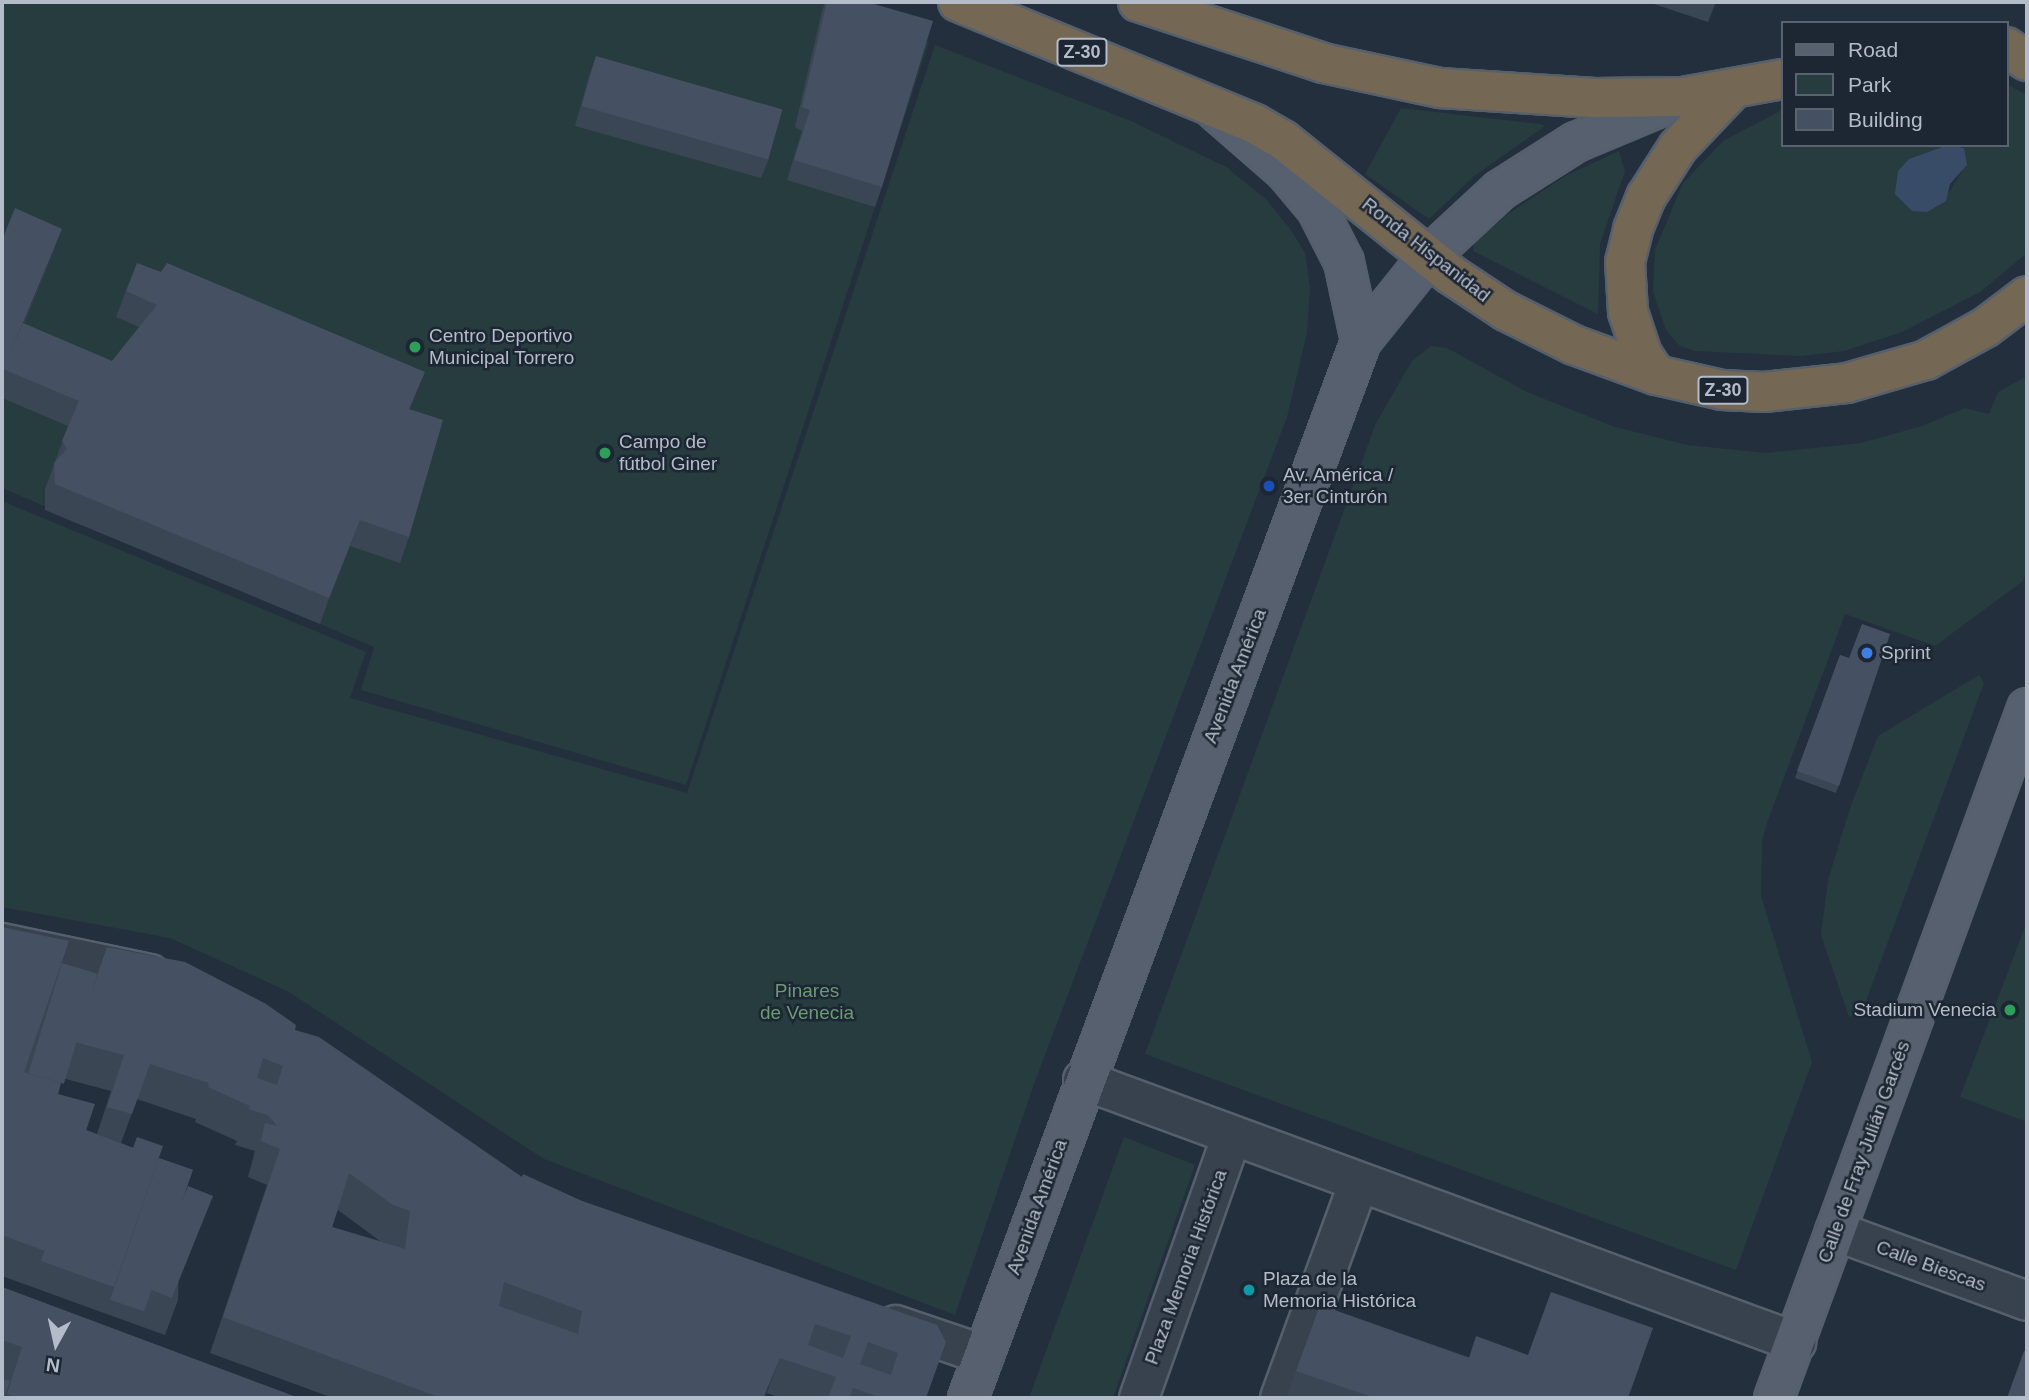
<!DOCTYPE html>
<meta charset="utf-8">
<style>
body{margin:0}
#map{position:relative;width:2029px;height:1400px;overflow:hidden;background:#242f3e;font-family:Arial,sans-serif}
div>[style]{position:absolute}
.green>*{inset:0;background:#263c3f}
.water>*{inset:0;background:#394c67}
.roads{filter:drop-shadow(2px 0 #565f6c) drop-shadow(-2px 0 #565f6c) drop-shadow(0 2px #565f6c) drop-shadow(0 -2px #565f6c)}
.minor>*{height:38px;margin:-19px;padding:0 19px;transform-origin:19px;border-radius:19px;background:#38414e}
.major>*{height:38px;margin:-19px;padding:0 19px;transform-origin:19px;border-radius:19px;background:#56606e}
.highway>*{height:38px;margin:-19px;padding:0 19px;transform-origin:19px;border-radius:19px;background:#746855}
.wall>*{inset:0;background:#3b4654}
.shaded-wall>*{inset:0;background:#303945}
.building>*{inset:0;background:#455162;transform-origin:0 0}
.dots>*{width:19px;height:19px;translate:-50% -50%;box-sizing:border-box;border:4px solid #1d2633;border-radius:50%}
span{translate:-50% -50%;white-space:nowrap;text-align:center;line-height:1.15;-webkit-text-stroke:5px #1d2633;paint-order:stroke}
.shield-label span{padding:2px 5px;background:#1d2633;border:2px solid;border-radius:5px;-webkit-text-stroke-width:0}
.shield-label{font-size:18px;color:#b4bcc9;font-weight:700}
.street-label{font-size:19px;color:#b4bcc9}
.poi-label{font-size:19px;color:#b4bcc9}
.left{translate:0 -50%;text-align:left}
.right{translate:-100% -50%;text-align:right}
.park-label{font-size:19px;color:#6b9a76}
.frame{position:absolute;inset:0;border:4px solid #b4bcc9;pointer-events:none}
.legend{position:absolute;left:1781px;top:21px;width:228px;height:126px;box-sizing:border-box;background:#1d2633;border:2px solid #59626f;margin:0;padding:9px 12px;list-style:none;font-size:21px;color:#b4bcc9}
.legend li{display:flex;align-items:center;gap:14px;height:35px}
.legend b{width:35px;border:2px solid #59626f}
.north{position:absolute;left:21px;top:1309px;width:70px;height:70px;-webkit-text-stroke:5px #1d2633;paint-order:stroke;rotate:188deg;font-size:19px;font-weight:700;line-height:28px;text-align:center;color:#b4bcc9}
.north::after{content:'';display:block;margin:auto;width:24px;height:32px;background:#b4bcc9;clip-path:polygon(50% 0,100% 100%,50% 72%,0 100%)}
</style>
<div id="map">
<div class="green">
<i style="clip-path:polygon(2px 2px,829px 2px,929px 42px,686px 785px,361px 690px,374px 647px,2px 488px)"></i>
<i style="clip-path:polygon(935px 45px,1131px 121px,1226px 167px,1266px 199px,1291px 230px,1305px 253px,1310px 287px,1307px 333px,1287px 417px,1034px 1084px,955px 1315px,544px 1159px,289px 992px,170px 938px,2px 907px,2px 501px,366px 652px,350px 698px,687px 793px)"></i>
<i style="clip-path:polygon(2006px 84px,2027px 95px,2027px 253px,1980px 292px,1902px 332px,1844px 351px,1801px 356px,1695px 351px,1680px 346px,1666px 330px,1653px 292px,1655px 250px,1683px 183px,1723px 141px,1782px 110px,1782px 145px,1948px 145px,1923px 156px,1949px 192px,1963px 170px,1964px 148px,1958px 145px,2006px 145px)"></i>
<i style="clip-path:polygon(1401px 108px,1540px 124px,1545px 126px,1473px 177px,1429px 219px,1365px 174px)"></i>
<i style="clip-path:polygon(1619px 151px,1625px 171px,1600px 244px,1598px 314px,1473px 251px,1474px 242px,1508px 214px,1565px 176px)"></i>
<i style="clip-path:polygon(1431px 346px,1447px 348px,1527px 392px,1615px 427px,1687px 445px,1766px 453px,1861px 443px,1922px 426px,1965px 408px,1989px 414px,1998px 392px,2027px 376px,2027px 571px,2023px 581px,1935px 646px,1845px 614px,1768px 820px,1762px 841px,1761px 896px,1812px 1062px,1736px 1270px,1145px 1054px,1376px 423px,1412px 361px)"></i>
<i style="clip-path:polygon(1979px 675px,1984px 683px,1863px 1009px,1849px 1017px,1821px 935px,1828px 880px,1850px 808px,1878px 736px)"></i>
<i style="clip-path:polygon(2027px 922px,2027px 1122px,1960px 1097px)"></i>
<i style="clip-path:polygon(1124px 1137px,1195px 1165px,1113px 1398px,1029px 1398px)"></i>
</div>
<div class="water">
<i style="clip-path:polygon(1948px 145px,1964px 148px,1967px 165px,1950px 184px,1946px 201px,1927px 212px,1912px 211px,1895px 194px,1898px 171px,1909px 159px)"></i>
</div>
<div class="roads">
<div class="minor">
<i style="left:2px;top:943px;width:151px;rotate:11.8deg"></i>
<i style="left:1083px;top:1080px;width:760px;rotate:20.18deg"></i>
<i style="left:1835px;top:1231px;width:204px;rotate:20deg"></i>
<i style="left:896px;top:1325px;width:93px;rotate:18.8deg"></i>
<i style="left:1139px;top:1398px;width:278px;rotate:-70.5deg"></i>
<i style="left:1280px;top:1398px;width:230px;rotate:-69.9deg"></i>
</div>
<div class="major">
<i style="left:1215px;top:110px;width:94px;rotate:41.1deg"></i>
<i style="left:1286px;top:172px;width:48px;rotate:50deg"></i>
<i style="left:1317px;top:209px;width:59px;rotate:63deg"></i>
<i style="left:1344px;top:262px;width:81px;rotate:77.9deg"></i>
<i style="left:968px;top:1398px;width:1128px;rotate:-69.6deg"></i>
<i style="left:1361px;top:341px;width:109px;rotate:-51.3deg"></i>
<i style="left:1429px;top:256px;width:97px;rotate:-42.9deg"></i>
<i style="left:1500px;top:190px;width:90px;rotate:-32.3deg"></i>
<i style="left:1576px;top:142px;width:114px;rotate:-22.7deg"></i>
<i style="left:1774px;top:1398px;width:735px;rotate:-69.86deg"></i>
</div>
<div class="highway">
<i style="left:958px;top:2px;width:321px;rotate:22.3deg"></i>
<i style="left:1255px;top:124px;width:32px;rotate:30deg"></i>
<i style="left:1283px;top:140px;width:214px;rotate:38.7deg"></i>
<i style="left:1450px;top:274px;width:67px;rotate:33.5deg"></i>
<i style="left:1506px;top:311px;width:76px;rotate:26.6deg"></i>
<i style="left:1574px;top:345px;width:87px;rotate:20.1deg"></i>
<i style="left:1656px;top:375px;width:68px;rotate:12.8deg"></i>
<i style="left:1722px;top:390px;width:42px;rotate:2.7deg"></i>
<i style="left:1764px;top:392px;width:83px;rotate:-6.2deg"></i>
<i style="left:1847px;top:383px;width:82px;rotate:-16.2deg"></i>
<i style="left:1926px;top:360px;width:68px;rotate:-28.8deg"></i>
<i style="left:1986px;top:327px;width:51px;rotate:-37.1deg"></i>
<i style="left:1138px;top:2px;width:195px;rotate:18.2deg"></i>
<i style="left:1323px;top:63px;width:120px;rotate:12.1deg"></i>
<i style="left:1440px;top:88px;width:155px;rotate:3.7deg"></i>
<i style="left:1595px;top:98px;width:88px;rotate:-0.7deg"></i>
<i style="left:1683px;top:97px;width:101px;rotate:-10.3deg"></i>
<i style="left:2006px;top:47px;width:25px;rotate:34deg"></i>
<i style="left:1656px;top:375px;width:25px;rotate:-124deg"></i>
<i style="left:1642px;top:354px;width:44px;rotate:-108.4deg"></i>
<i style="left:1628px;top:312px;width:50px;rotate:-93.4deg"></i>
<i style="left:1625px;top:262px;width:34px;rotate:-76deg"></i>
<i style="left:1633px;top:229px;width:35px;rotate:-68deg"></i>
<i style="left:1646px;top:197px;width:59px;rotate:-57.4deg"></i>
<i style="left:1678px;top:147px;width:81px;rotate:-46.5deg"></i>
</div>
</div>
<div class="wall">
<i style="clip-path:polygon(825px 2px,867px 2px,882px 187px,875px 207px,787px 180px,802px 131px,795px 127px,822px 11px)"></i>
<i style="clip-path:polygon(1648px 2px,1716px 2px,1708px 22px)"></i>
<i style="clip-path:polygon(596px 56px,769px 158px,761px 178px,575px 126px,589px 76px)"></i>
<i style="clip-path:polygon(2px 240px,55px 249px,24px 324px,112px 361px,139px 327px,116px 317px,126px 291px,416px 398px,410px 409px,409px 537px,400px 563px,350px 546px,320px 624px,45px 510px,45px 489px,68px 426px,2px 398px)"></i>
<i style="clip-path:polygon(1890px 634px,1836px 793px,1795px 778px,1840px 655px,1849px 658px)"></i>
<i style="clip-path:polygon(evenodd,2px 927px,62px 963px,97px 974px,107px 947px,295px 1030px,522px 1177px,582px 1201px,937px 1325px,926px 1398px,781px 1398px,767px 1393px,765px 1398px,333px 1398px,210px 1353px,267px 1185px,248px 1177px,255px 1151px,235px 1145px,237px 1141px,195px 1122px,196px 1119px,137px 1099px,121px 1143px,159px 1158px,181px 1206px,178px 1300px,165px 1335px,104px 1313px,104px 1312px,104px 1313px,2px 1276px,2px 927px,62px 1078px,111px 1091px,97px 1134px,86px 1130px,58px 1094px,62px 1078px,2px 927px,338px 1210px,380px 1241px,332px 1227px,338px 1210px)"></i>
<i style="clip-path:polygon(2px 1287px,299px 1398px,2px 1398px)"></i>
<i style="clip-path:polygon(1320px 1305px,1468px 1357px,1628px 1398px,1292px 1398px,1287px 1396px)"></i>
</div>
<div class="shaded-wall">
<i style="clip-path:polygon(62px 229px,55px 249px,4px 369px,3px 369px)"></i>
<i style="clip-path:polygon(425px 372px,416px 398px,399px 434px,409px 409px)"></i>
<i style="clip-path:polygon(360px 520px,320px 624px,329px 598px)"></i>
<i style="clip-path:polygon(780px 1358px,765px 1398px,763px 1398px)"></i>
</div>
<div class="building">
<i style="clip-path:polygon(827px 2px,867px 2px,933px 21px,882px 187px,794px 160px,810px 110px,802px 107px)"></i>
<i style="left:596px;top:56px;width:194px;height:52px;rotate:16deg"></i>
<i style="clip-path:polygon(15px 208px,62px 229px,2px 373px,2px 240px)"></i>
<i style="clip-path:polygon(137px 263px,161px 272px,167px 263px,425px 372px,409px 409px,443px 420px,409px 537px,360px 520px,329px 598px,55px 484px,54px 463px,67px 449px,62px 441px,79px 401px,3px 369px,23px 323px,112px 361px,157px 305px,126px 291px)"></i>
<i style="clip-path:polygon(1862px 624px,1890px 634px,1839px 786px,1797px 771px,1840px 655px,1849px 658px)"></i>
<i style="clip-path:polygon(2px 927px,69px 941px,24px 1072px,61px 1083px,58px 1094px,95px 1104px,45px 1251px,2px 1235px)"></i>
<i style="clip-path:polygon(evenodd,107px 947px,185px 962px,266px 1004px,296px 1025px,295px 1030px,319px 1037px,522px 1177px,523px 1174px,582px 1201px,937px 1325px,946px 1342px,926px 1398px,882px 1398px,853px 1388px,849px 1398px,828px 1398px,836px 1377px,780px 1358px,763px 1398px,441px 1398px,223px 1317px,280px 1149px,261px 1141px,265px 1123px,277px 1126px,268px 1115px,248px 1109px,250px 1106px,208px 1087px,209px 1083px,150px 1064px,132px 1114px,107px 1107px,124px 1055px,75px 1042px,107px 947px,263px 1058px,283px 1066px,277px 1085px,257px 1078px,263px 1058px,107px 947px,349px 1173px,393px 1205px,410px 1211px,405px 1249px,332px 1227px,349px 1173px,107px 947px,504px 1282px,582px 1311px,578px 1334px,499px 1306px,504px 1282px,107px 947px,815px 1324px,851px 1336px,843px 1358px,808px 1345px,815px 1324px,107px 947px,868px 1342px,898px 1353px,891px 1375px,860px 1364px,868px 1342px)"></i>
<i style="left:62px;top:963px;width:37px;height:115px;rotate:17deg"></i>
<i style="clip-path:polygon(86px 1130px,133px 1148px,137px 1137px,163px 1146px,114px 1287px,41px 1261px)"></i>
<i style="left:159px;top:1158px;width:36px;height:150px;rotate:19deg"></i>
<i style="left:188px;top:1186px;width:27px;height:110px;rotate:22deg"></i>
<i style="clip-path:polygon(2px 1287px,299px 1398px,17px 1398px,7px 1394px,22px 1347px,2px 1340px)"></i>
<i style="clip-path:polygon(1551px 1292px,1653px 1328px,1628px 1398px,1375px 1398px,1296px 1371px,1320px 1305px,1469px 1358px,1476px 1336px,1528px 1355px)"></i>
<i style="clip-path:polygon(2024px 1351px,2027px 1352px,2027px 1398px,2007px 1398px)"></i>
<i style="clip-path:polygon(2px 1379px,10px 1381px,4px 1398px,2px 1398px)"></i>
</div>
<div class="dots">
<i style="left:415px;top:347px;background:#2e9e5b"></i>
<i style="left:605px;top:453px;background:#2e9e5b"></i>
<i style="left:1269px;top:486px;background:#1a4fb4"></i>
<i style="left:1867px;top:653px;background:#3f7fe0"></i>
<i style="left:2010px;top:1010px;background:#2e9e5b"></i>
<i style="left:1249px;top:1290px;background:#0f9aa8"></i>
</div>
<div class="shield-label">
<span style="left:1082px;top:52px">Z-30</span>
<span style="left:1723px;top:390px">Z-30</span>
</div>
<div class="street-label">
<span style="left:1426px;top:250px;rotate:38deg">Ronda Hispanidad</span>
<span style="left:1235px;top:676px;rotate:-69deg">Avenida América</span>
<span style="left:1864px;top:1152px;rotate:-70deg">Calle de Fray Julián Garcés</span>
<span style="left:1037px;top:1207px;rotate:-70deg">Avenida América</span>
<span style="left:1931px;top:1266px;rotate:20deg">Calle Biescas</span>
<span style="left:1186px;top:1267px;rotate:-70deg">Plaza Memoria Histórica</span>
</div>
<div class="poi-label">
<span class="left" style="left:429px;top:347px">Centro Deportivo<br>Municipal Torrero</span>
<span class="left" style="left:619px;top:453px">Campo de<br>fútbol Giner</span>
<span class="left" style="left:1283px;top:486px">Av. América /<br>3er Cinturón</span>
<span class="left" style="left:1881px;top:653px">Sprint</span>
<span class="right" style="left:1996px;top:1010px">Stadium Venecia</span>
<span class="left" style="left:1263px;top:1290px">Plaza de la<br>Memoria Histórica</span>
</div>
<div class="park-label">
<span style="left:807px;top:1002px">Pinares<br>de Venecia</span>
</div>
<div class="frame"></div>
<ul class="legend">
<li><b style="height:9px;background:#56606e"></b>Road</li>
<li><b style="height:19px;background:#263c3f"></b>Park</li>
<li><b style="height:19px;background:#455162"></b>Building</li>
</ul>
<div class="north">N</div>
</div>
